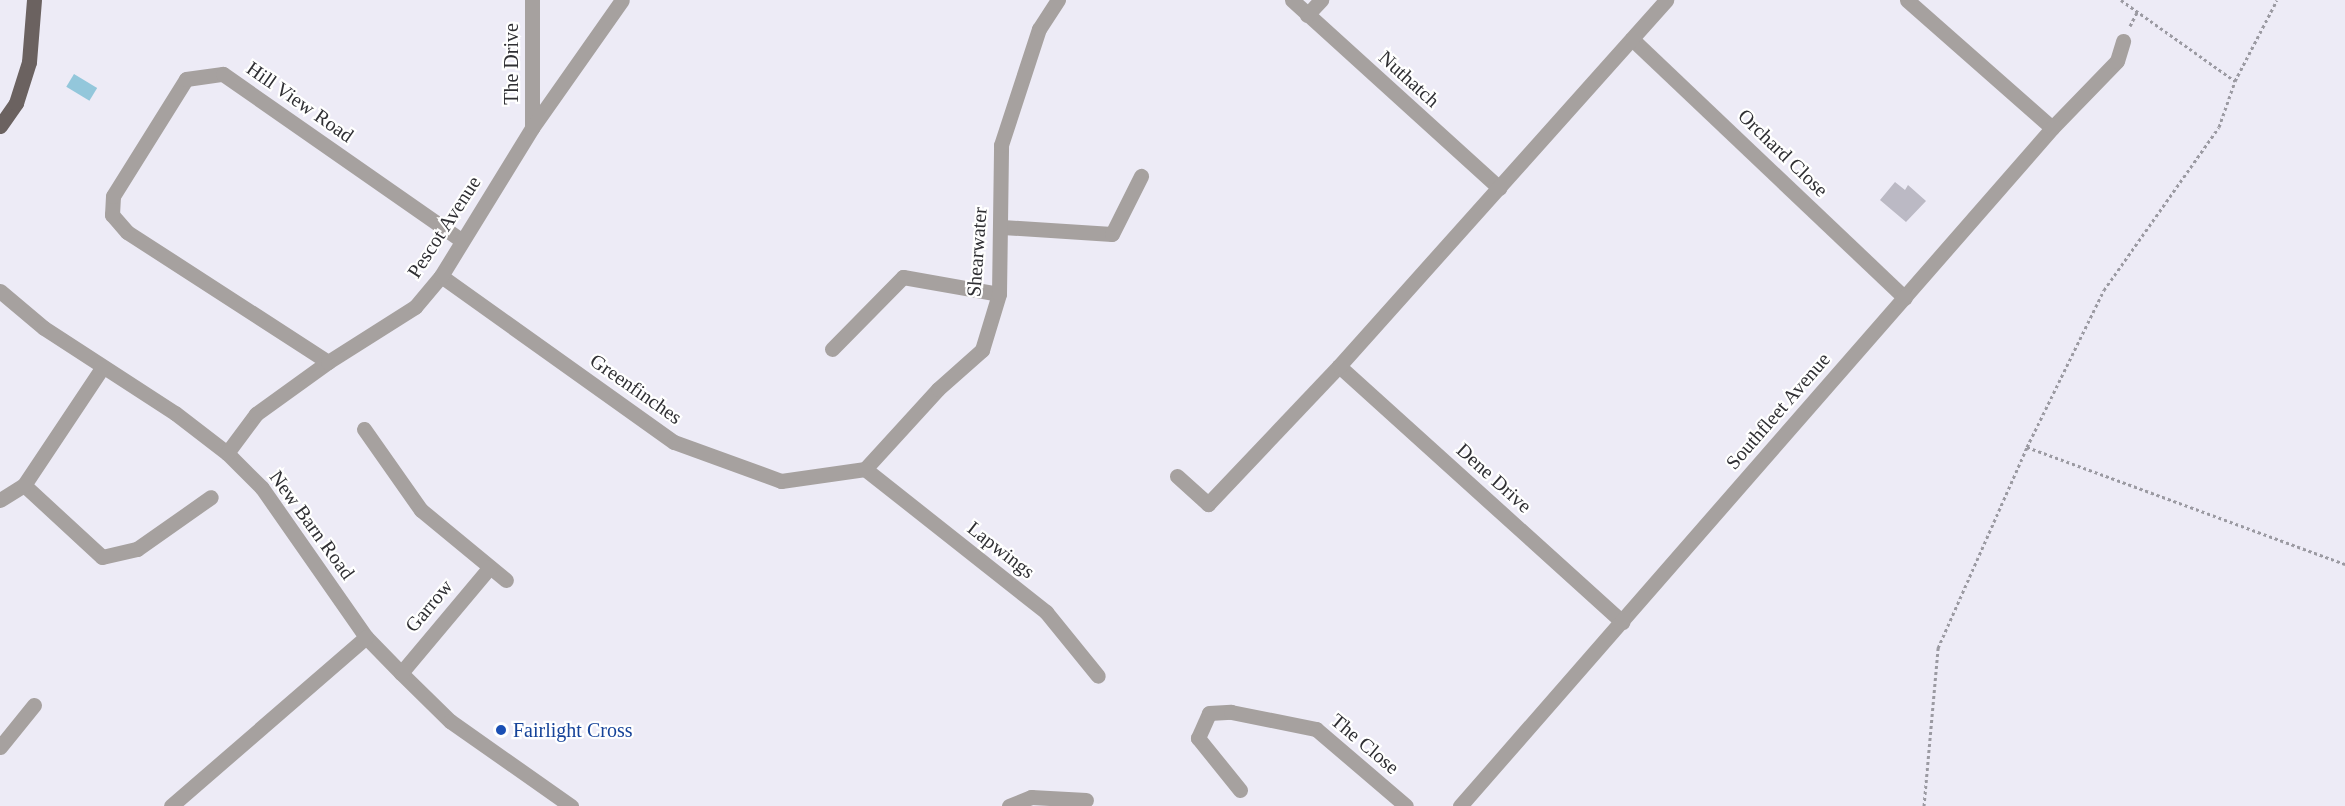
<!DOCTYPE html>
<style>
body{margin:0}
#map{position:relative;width:2345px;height:806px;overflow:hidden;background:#edebf6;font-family:"Times New Roman",serif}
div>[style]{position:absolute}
.water>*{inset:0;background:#93c7db;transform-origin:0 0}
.building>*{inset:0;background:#bbb9c4}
.path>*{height:3px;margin-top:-1.5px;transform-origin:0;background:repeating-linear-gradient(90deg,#9b9aa2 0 3px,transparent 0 6px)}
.minor>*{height:15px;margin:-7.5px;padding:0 7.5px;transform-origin:7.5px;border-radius:7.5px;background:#a6a19f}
.major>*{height:15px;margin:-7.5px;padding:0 7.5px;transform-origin:7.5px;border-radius:7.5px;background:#6b6260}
.dots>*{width:16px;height:16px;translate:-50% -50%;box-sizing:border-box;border:3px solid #fff;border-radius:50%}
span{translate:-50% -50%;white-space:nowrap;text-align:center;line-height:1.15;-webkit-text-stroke:4.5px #fff;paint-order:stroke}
.street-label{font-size:20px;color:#2f2f33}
.transit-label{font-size:20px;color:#164399}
.left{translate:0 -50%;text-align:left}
</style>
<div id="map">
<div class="water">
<i style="left:74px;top:74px;width:27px;height:15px;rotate:31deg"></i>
</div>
<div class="building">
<i style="clip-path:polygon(1895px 182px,1905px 190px,1908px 185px,1926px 201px,1906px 222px,1880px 200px)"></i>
</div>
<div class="path">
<i style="left:2121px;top:0;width:140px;rotate:35.4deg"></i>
<i style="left:2130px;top:26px;width:16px;rotate:-63deg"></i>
<i style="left:2027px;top:447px;width:339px;rotate:20.2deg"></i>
<i style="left:1924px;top:806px;width:159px;rotate:-84.9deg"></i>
<i style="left:1938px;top:648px;width:220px;rotate:-66.1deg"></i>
<i style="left:2027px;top:447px;width:175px;rotate:-63.9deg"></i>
<i style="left:2104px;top:290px;width:199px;rotate:-54.8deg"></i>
<i style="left:2219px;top:127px;width:49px;rotate:-70.8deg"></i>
<i style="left:2235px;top:81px;width:91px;rotate:-62.6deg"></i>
</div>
<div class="minor">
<i style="left:1292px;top:0;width:280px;rotate:42.2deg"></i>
<i style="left:1907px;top:0;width:193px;rotate:41.4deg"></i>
<i style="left:1307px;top:15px;width:21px;rotate:-47deg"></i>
<i style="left:1632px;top:39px;width:376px;rotate:43.5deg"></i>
<i style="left:532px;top:128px;width:128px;rotate:-90deg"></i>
<i style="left:1002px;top:227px;width:110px;rotate:3.6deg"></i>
<i style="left:1112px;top:234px;width:65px;rotate:-63.4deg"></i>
<i style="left:441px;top:276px;width:286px;rotate:35.5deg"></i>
<i style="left:674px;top:442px;width:114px;rotate:20deg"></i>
<i style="left:781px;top:481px;width:85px;rotate:-8.1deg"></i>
<i style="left:0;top:291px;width:57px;rotate:40.1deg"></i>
<i style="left:44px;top:328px;width:156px;rotate:33deg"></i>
<i style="left:175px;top:413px;width:66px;rotate:37.6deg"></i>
<i style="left:227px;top:453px;width:49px;rotate:45deg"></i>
<i style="left:262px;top:488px;width:182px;rotate:55.1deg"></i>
<i style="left:366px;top:637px;width:50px;rotate:45.8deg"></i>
<i style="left:401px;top:673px;width:69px;rotate:44.4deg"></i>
<i style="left:450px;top:721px;width:148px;rotate:35.1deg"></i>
<i style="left:832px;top:349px;width:101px;rotate:-45.4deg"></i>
<i style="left:903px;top:277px;width:97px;rotate:10deg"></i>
<i style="left:328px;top:362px;width:239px;rotate:-147.1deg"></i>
<i style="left:127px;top:232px;width:23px;rotate:-131deg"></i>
<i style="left:112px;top:215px;width:19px;rotate:-87deg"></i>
<i style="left:113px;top:196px;width:138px;rotate:-58deg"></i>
<i style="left:186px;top:79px;width:37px;rotate:-8deg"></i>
<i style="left:223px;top:74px;width:290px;rotate:34.9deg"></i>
<i style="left:1339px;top:366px;width:382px;rotate:42.1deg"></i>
<i style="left:364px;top:429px;width:99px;rotate:54.9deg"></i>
<i style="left:421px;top:510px;width:110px;rotate:39.5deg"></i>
<i style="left:227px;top:453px;width:49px;rotate:-53.4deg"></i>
<i style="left:256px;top:414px;width:89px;rotate:-35.8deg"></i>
<i style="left:328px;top:362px;width:103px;rotate:-32.3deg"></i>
<i style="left:415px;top:307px;width:40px;rotate:-50deg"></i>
<i style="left:441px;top:276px;width:174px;rotate:-58.4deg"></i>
<i style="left:532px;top:128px;width:156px;rotate:-54.9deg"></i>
<i style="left:865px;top:469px;width:108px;rotate:-47.6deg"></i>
<i style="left:938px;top:389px;width:59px;rotate:-41.6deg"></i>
<i style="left:982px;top:350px;width:59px;rotate:-73.1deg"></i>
<i style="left:999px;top:294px;width:149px;rotate:-89.2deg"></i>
<i style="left:1001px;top:145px;width:122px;rotate:-71.9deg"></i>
<i style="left:1039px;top:29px;width:35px;rotate:-57deg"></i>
<i style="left:865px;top:469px;width:231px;rotate:38.3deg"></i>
<i style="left:1046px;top:612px;width:82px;rotate:50.9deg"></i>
<i style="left:1177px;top:476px;width:42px;rotate:42.1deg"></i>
<i style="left:1208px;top:504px;width:190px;rotate:-46.5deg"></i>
<i style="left:1339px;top:366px;width:491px;rotate:-48.2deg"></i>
<i style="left:24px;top:485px;width:106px;rotate:42.7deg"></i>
<i style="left:102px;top:557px;width:36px;rotate:-13deg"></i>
<i style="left:137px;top:549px;width:90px;rotate:-35.1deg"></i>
<i style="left:0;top:500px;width:28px;rotate:-32deg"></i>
<i style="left:24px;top:485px;width:141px;rotate:-56.3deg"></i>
<i style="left:401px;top:673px;width:138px;rotate:-50deg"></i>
<i style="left:0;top:747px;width:54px;rotate:-51deg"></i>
<i style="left:1240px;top:790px;width:67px;rotate:-128.9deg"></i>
<i style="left:1198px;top:738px;width:27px;rotate:-66deg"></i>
<i style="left:1209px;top:713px;width:22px;rotate:-3deg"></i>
<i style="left:1231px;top:712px;width:87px;rotate:11.3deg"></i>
<i style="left:1316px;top:729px;width:118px;rotate:40.5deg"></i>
<i style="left:171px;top:806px;width:258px;rotate:-40.9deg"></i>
<i style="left:1009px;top:806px;width:24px;rotate:-22deg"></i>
<i style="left:1031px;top:797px;width:55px;rotate:3.1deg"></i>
<i style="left:1460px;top:806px;width:900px;rotate:-48.87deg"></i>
<i style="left:2052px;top:128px;width:93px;rotate:-45.9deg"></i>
<i style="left:2117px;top:61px;width:21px;rotate:-73deg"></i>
</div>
<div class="major">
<i style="left:0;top:126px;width:28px;rotate:-55deg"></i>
<i style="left:16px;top:103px;width:43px;rotate:-72.4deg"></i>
<i style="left:29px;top:62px;width:62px;rotate:-85.4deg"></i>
</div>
<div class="dots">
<i style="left:501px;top:730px;background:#1a4fb4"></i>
</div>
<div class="street-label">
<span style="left:511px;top:64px;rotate:-90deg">The Drive</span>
<span style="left:1409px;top:79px;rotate:42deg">Nuthatch</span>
<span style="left:300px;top:102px;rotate:35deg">Hill View Road</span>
<span style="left:1783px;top:153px;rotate:44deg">Orchard Close</span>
<span style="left:444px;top:227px;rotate:-57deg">Pescot Avenue</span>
<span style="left:977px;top:252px;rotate:-86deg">Shearwater</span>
<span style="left:636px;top:389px;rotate:35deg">Greenfinches</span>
<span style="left:1778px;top:411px;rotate:-49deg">Southfleet Avenue</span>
<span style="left:1494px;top:478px;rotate:42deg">Dene Drive</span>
<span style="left:312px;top:525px;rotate:54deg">New Barn Road</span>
<span style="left:1001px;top:550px;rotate:38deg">Lapwings</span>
<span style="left:429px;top:606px;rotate:-50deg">Garrow</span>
<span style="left:1365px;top:744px;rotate:40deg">The Close</span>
</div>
<div class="transit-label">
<span class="left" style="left:513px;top:730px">Fairlight Cross</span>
</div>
</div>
